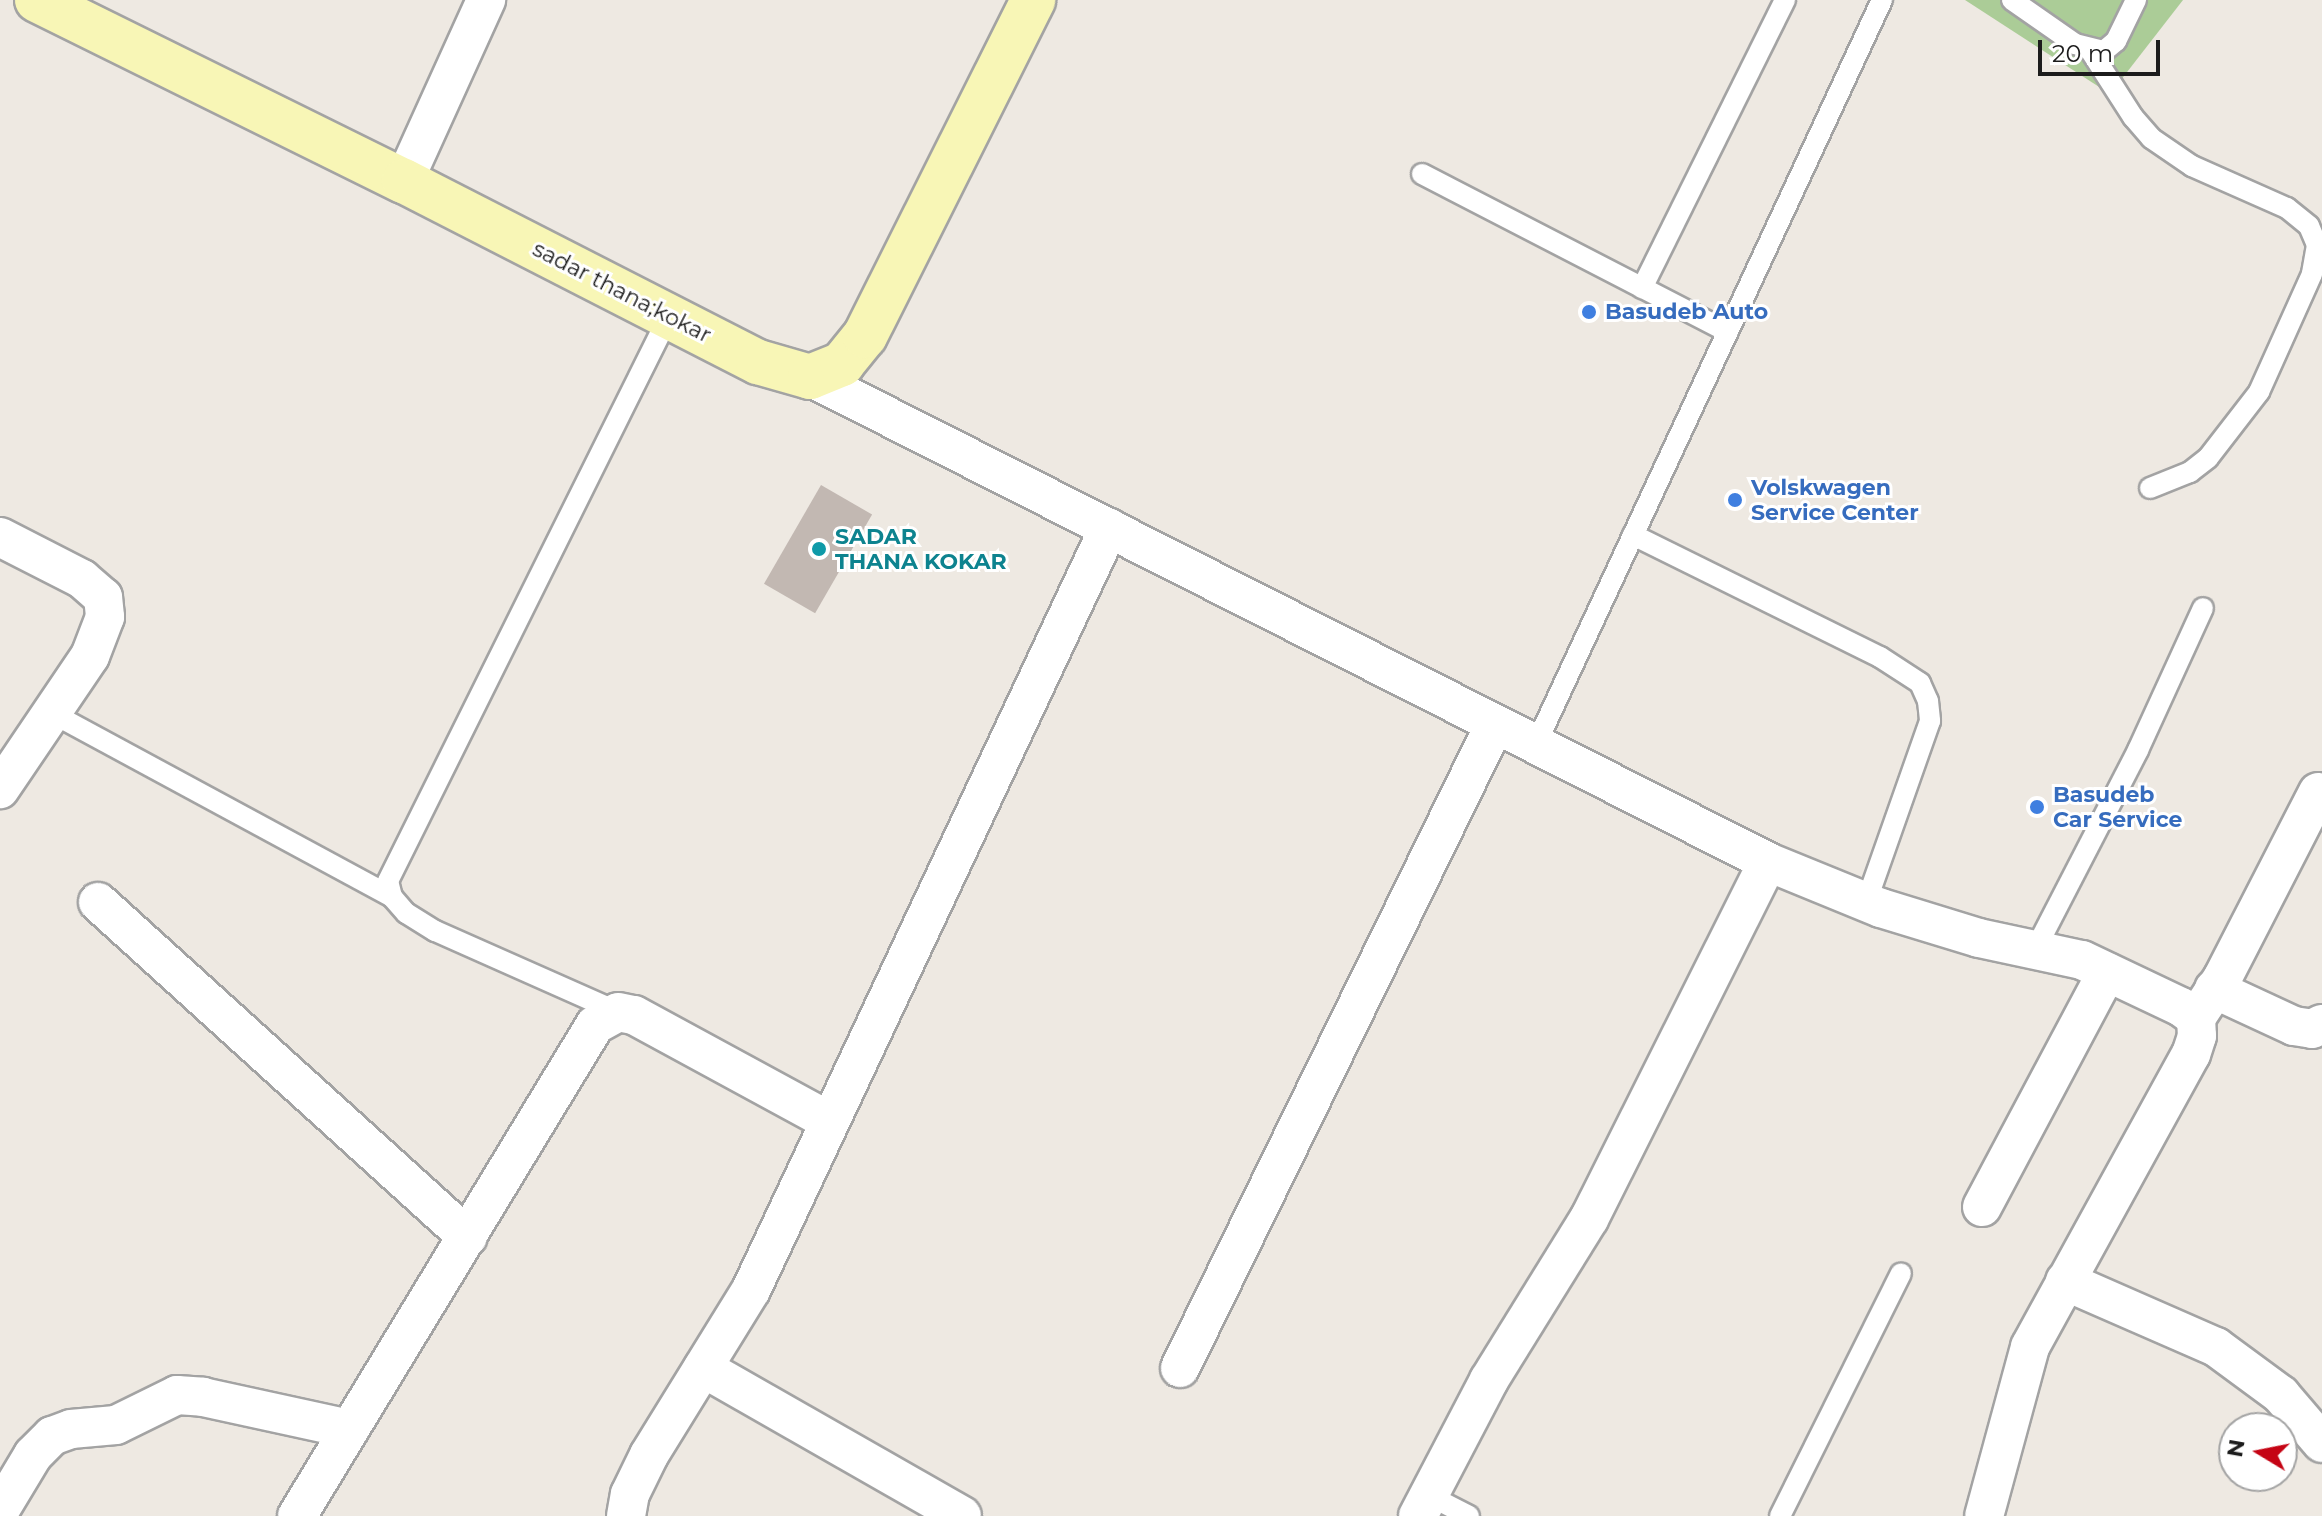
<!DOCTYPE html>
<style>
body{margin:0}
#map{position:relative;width:2322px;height:1516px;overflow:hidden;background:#eee9e2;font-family:Montserrat,sans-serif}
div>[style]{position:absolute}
.forest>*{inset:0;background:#abcc97}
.building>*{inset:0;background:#c2b8b2;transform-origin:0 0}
.roads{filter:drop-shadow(2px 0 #a3a3a3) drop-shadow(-2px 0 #a3a3a3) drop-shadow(0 2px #a3a3a3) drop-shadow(0 -2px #a3a3a3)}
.lane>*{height:20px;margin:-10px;padding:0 10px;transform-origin:10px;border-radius:10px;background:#fff}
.street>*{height:38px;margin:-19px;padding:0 19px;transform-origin:19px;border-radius:19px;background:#fff}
.secondary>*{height:44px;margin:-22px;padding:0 22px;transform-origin:22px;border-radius:22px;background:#f8f6b6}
.dots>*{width:22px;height:22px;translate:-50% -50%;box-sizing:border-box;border:4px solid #fff;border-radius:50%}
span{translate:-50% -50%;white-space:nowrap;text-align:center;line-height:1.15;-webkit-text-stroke:6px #fff;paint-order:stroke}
.street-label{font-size:22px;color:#1c1c1c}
.shop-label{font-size:22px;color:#366cbe;font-weight:700}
.left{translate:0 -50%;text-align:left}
.culture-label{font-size:22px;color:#0d838f;font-weight:700}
.north{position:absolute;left:2218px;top:1412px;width:80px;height:80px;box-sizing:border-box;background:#fff;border:2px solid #a4a4a4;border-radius:50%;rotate:280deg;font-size:22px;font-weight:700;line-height:32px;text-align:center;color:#1c1c1c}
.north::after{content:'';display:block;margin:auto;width:28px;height:36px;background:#c50414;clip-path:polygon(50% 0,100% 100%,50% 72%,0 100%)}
.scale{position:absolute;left:2038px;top:40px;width:122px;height:36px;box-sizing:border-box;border:4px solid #1c1c1c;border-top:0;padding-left:10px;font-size:24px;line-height:28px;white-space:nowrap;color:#1c1c1c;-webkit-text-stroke:6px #fff;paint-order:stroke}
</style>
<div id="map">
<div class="forest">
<i style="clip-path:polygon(1965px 0,2183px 0,2110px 94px)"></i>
</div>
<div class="building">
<i style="left:821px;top:485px;width:59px;height:114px;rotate:30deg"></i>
</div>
<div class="roads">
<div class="lane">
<i style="left:2012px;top:0;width:77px;rotate:34.9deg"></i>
<i style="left:2075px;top:44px;width:30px;rotate:14deg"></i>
<i style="left:2104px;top:51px;width:16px;rotate:-40deg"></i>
<i style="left:2116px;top:41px;width:46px;rotate:-64deg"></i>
<i style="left:2090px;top:50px;width:80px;rotate:57.3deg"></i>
<i style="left:2133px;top:117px;width:28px;rotate:49deg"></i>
<i style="left:2151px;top:138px;width:50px;rotate:34.3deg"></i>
<i style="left:2192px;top:166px;width:104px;rotate:23.9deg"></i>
<i style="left:2287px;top:208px;width:28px;rotate:39deg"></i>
<i style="left:2309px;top:226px;width:21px;rotate:67deg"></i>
<i style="left:2317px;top:245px;width:29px;rotate:100deg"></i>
<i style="left:2312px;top:274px;width:129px;rotate:114.2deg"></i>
<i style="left:2259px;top:392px;width:83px;rotate:127.7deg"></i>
<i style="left:2208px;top:458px;width:23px;rotate:142deg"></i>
<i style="left:2190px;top:472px;width:43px;rotate:158.2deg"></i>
<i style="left:1422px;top:174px;width:344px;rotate:27.3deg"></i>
<i style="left:1642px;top:288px;width:322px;rotate:-63.6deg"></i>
<i style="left:1633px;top:535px;width:275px;rotate:26.3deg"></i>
<i style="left:1880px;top:657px;width:48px;rotate:33deg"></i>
<i style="left:1920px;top:683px;width:20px;rotate:66deg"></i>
<i style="left:1928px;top:701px;width:20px;rotate:84deg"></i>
<i style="left:1930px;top:721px;width:193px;rotate:109.4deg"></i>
<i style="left:50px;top:712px;width:389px;rotate:28.4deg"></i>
<i style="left:1536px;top:744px;width:821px;rotate:-65.06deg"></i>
<i style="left:2036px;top:948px;width:223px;rotate:-62.7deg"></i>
<i style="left:2138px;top:750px;width:156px;rotate:-65.4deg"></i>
<i style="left:618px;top:1012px;width:200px;rotate:-156.1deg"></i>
<i style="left:435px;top:931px;width:34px;rotate:-148deg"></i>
<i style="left:406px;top:913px;width:21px;rotate:-131deg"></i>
<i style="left:392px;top:897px;width:16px;rotate:-104deg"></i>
<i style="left:388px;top:881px;width:631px;rotate:-63.56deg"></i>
<i style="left:1428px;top:1495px;width:46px;rotate:27.1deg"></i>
<i style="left:1780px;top:1516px;width:271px;rotate:-63.5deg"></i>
</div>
<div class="street">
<i style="left:404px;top:181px;width:199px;rotate:-65.6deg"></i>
<i style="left:810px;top:377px;width:1074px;rotate:26.85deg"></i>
<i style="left:1768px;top:862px;width:122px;rotate:22.2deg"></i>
<i style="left:1881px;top:908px;width:102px;rotate:17deg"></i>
<i style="left:1979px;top:938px;width:105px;rotate:12.1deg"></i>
<i style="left:2082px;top:960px;width:110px;rotate:25.4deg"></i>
<i style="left:2181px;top:1007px;width:19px;rotate:36deg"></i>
<i style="left:2196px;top:1018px;width:18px;rotate:87deg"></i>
<i style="left:2197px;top:1036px;width:19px;rotate:108deg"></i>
<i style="left:2191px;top:1054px;width:334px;rotate:118.8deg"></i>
<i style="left:2030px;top:1347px;width:175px;rotate:105.2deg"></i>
<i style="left:0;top:537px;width:92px;rotate:27.1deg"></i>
<i style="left:82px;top:579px;width:28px;rotate:41deg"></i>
<i style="left:103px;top:597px;width:20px;rotate:84deg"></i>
<i style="left:105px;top:617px;width:42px;rotate:111deg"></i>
<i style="left:90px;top:656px;width:161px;rotate:124.1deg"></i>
<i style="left:98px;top:902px;width:499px;rotate:42.2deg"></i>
<i style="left:2214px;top:989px;width:88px;rotate:24.8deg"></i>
<i style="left:2294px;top:1026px;width:18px;rotate:9deg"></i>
<i style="left:2312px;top:1029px;width:11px;rotate:-27deg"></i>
<i style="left:2196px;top:1018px;width:49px;rotate:-56.6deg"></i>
<i style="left:2223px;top:977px;width:208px;rotate:-62.8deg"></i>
<i style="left:1982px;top:1207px;width:266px;rotate:-62deg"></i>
<i style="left:2065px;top:1281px;width:165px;rotate:23.6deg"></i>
<i style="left:2216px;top:1347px;width:81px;rotate:36.4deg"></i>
<i style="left:2281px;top:1395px;width:63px;rotate:49.5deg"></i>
<i style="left:703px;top:1368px;width:298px;rotate:29.7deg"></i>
<i style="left:1180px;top:1368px;width:717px;rotate:-63.94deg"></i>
<i style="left:0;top:1510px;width:64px;rotate:-59deg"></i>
<i style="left:33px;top:1455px;width:27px;rotate:-45deg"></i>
<i style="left:52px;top:1436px;width:20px;rotate:-20deg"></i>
<i style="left:71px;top:1429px;width:45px;rotate:-5.1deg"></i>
<i style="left:116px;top:1425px;width:68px;rotate:-26.2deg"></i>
<i style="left:177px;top:1395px;width:26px;rotate:4deg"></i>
<i style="left:203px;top:1397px;width:150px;rotate:12.3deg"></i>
<i style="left:297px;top:1516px;width:574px;rotate:-58.75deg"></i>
<i style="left:595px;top:1025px;width:26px;rotate:-29deg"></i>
<i style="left:618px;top:1012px;width:16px;rotate:11deg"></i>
<i style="left:634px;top:1015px;width:222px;rotate:28.5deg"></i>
<i style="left:626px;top:1516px;width:22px;rotate:-80deg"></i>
<i style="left:630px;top:1494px;width:43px;rotate:-64deg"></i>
<i style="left:649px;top:1455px;width:194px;rotate:-58.3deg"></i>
<i style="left:751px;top:1290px;width:842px;rotate:-64.84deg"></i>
<i style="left:1418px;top:1516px;width:153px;rotate:-62.4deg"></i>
<i style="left:1489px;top:1380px;width:190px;rotate:-58.2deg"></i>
<i style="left:1589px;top:1219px;width:399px;rotate:-63.4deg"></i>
</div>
<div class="secondary">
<i style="left:37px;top:0;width:409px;rotate:26.3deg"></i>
<i style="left:404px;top:181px;width:398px;rotate:27.1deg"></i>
<i style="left:758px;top:362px;width:54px;rotate:16.1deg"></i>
<i style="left:810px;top:377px;width:35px;rotate:-22deg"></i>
<i style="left:842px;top:364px;width:36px;rotate:-51deg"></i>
<i style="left:865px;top:336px;width:376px;rotate:-63.4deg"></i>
</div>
</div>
<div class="dots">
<i style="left:1589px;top:312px;background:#3f7fe0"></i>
<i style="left:1735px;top:500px;background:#3f7fe0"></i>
<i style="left:819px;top:549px;background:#0f9aa8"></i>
<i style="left:2037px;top:807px;background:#3f7fe0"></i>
</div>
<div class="street-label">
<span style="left:622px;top:292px;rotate:27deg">sadar thana;kokar</span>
</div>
<div class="shop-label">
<span class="left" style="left:1605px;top:312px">Basudeb Auto</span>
<span class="left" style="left:1751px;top:500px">Volskwagen<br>Service Center</span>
<span class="left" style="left:2053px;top:807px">Basudeb<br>Car Service</span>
</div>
<div class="culture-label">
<span class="left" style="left:835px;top:549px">SADAR<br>THANA KOKAR</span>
</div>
<div class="north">N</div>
<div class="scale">20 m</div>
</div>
